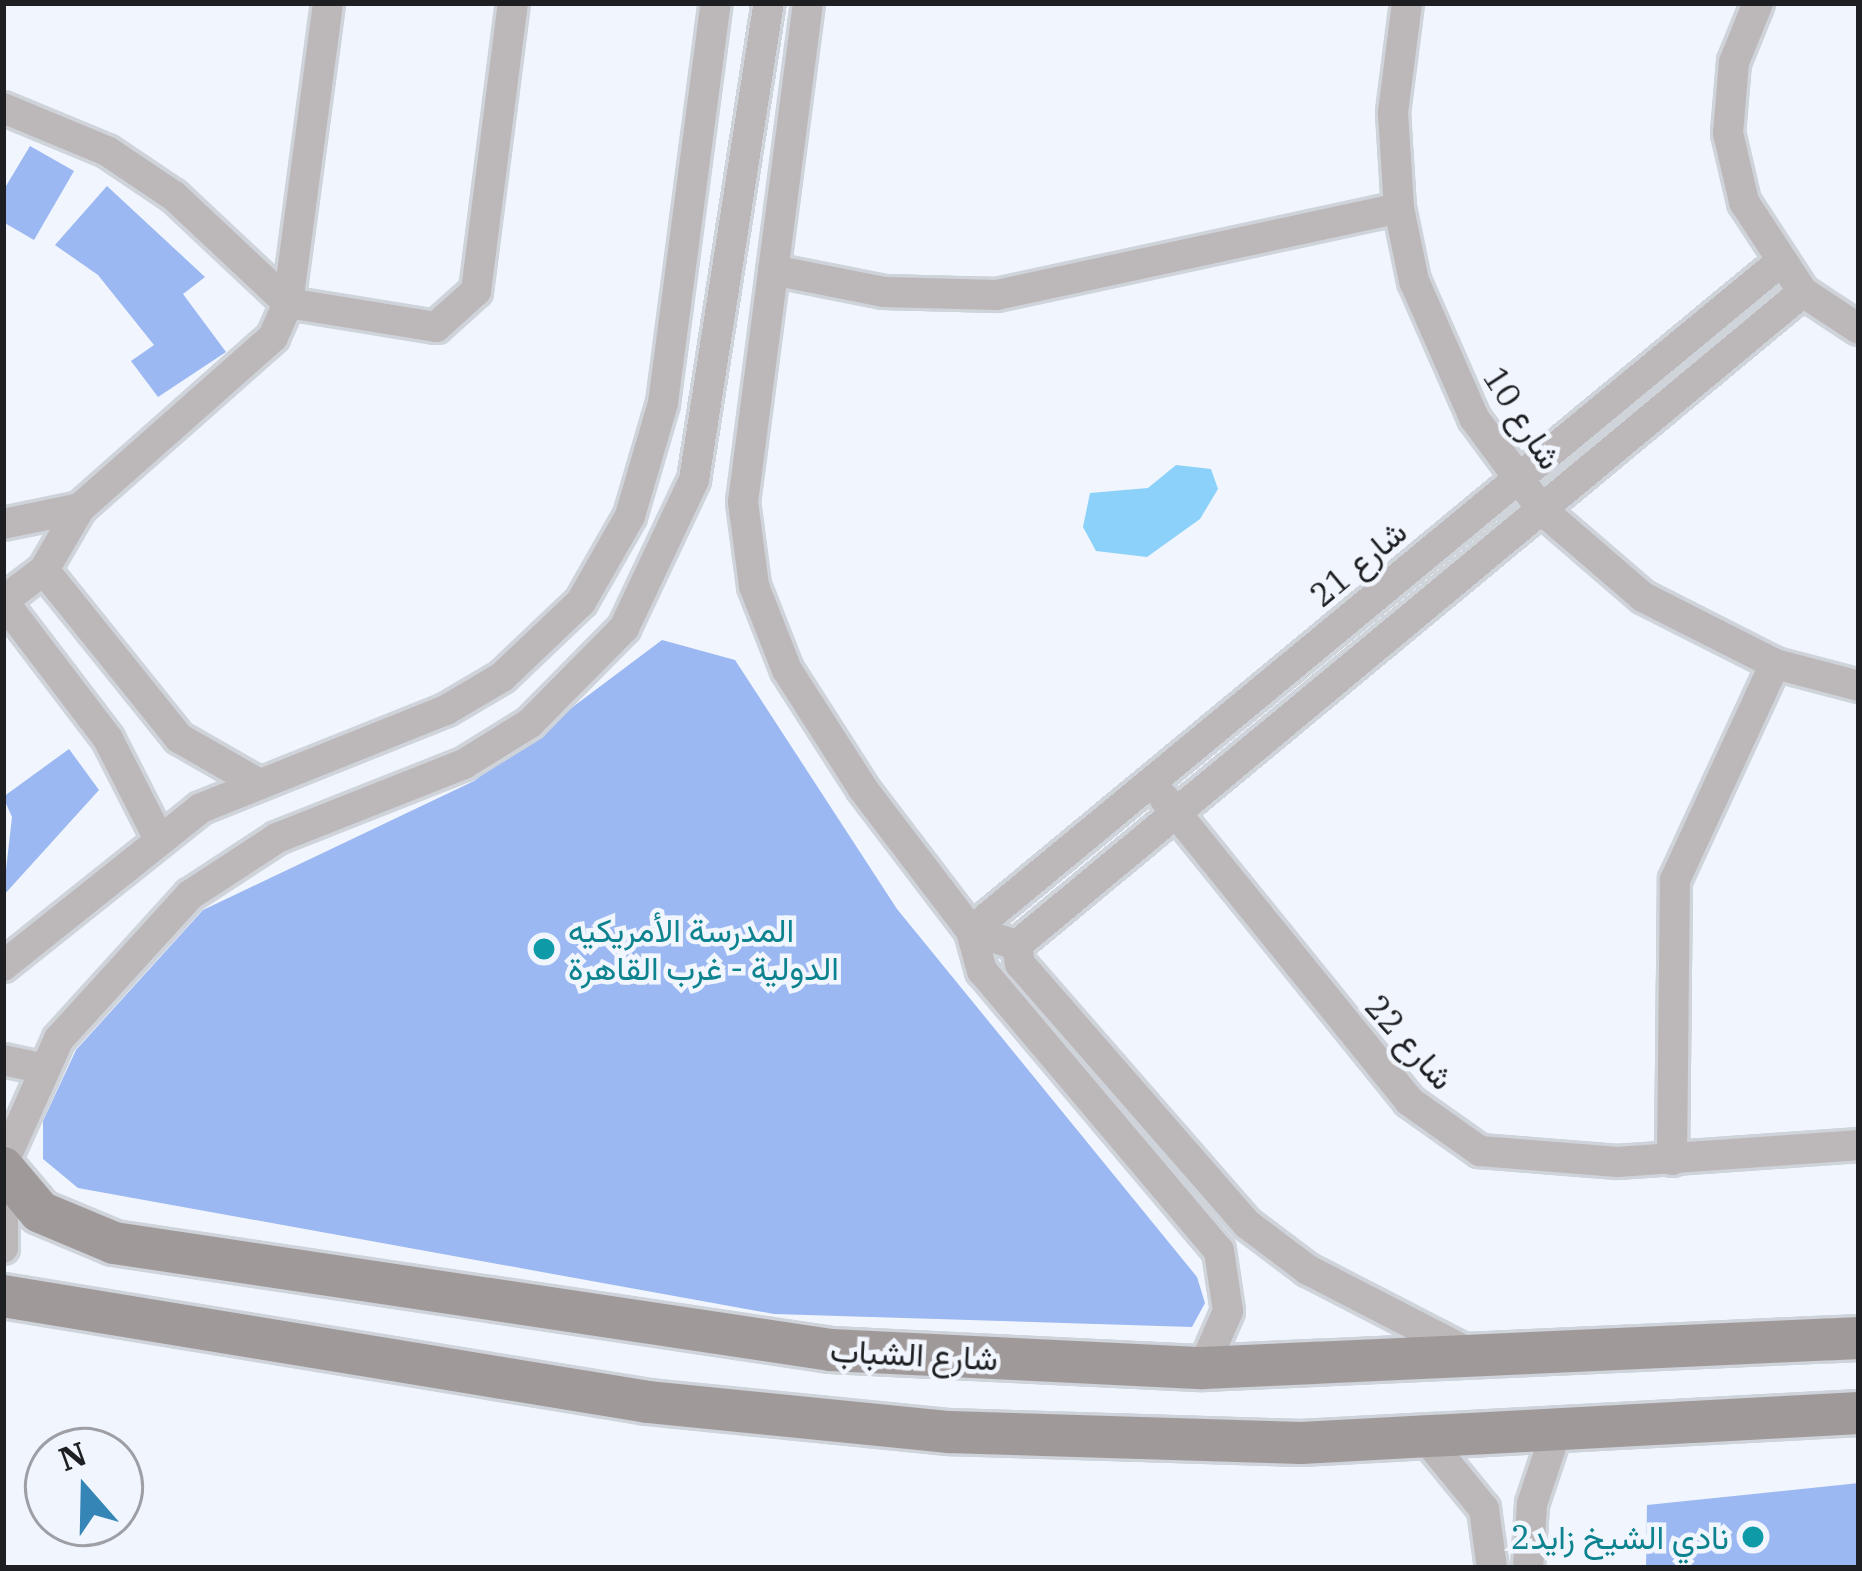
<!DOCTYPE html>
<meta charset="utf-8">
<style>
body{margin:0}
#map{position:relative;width:1862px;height:1571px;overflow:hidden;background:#f1f5fd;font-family:"IBM Plex Serif",Vazirmatn,serif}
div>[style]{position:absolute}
.water>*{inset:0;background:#8cd1f9}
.building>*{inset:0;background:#9bb8f2}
.roads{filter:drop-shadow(3px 0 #cfd3da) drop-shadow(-3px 0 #cfd3da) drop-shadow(0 3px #cfd3da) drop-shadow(0 -3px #cfd3da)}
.street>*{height:30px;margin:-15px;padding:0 15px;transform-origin:15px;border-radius:15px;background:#bcb7b8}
.secondary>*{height:42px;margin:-21px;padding:0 21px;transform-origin:21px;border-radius:21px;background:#a0999a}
.dots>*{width:33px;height:33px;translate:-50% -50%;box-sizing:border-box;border:6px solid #f1f5fd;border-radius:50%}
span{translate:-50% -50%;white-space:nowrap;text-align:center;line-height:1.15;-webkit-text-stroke:9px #f1f5fd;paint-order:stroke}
.street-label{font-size:33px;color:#1e1f22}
.culture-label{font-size:33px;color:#0d838f}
.left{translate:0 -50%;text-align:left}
.right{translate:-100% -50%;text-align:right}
.frame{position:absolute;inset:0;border:6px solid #1e1f22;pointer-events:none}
.north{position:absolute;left:24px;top:1427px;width:120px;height:120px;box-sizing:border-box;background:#f1f5fd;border:3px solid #9d9fa5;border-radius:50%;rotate:340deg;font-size:33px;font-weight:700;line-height:48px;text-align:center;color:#1e1f22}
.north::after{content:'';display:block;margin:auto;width:42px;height:54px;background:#3685b7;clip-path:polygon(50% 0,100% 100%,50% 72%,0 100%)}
</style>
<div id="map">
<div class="water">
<i style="clip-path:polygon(1176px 465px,1211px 469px,1218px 489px,1200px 519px,1147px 557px,1096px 551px,1083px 527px,1090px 493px,1148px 488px)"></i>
</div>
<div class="building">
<i style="clip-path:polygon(30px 146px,74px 171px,34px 240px,3px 222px,3px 191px)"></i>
<i style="clip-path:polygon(107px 186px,205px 277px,183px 294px,226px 352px,158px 397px,131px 361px,154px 345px,98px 275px,55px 245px)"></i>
<i style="clip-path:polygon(662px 640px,735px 660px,897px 909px,1197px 1277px,1205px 1303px,1192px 1327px,774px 1314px,78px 1188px,43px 1159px,43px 1121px,76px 1050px,203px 910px,474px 781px)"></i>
<i style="clip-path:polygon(69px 749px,99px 790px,3px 896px,12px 817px,3px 797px)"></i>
<i style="clip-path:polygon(1859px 1483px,1859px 1568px,1646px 1568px,1647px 1505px)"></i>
</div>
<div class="roads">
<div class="street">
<i style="left:808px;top:3px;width:503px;rotate:97.42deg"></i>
<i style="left:743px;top:502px;width:85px;rotate:82.5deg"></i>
<i style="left:754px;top:586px;width:90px;rotate:68.6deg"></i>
<i style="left:787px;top:670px;width:141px;rotate:57.4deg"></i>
<i style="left:863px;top:789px;width:178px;rotate:52.7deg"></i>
<i style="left:971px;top:931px;width:48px;rotate:16.9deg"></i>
<i style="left:1407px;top:3px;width:111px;rotate:97.3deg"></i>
<i style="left:1393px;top:113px;width:95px;rotate:86.4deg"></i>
<i style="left:1399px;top:208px;width:75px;rotate:78.4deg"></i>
<i style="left:1414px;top:281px;width:150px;rotate:66.3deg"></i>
<i style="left:1474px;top:418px;width:114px;rotate:53.5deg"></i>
<i style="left:1542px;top:510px;width:133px;rotate:40.7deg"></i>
<i style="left:1643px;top:597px;width:148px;rotate:26.9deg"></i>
<i style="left:1775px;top:664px;width:87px;rotate:14.7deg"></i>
<i style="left:1758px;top:3px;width:64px;rotate:112.1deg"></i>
<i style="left:1734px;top:62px;width:71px;rotate:94.8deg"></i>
<i style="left:1728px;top:133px;width:71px;rotate:76.9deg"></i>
<i style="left:1744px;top:202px;width:108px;rotate:56.8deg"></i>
<i style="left:1803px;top:292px;width:67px;rotate:33.5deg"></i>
<i style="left:3px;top:108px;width:113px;rotate:22.5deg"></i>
<i style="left:107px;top:151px;width:81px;rotate:33.9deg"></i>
<i style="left:174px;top:196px;width:156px;rotate:43.2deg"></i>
<i style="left:288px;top:303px;width:150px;rotate:9.2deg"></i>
<i style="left:436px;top:327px;width:54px;rotate:-42deg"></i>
<i style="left:476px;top:291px;width:290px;rotate:-82.7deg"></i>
<i style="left:773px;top:270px;width:113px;rotate:11.2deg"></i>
<i style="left:884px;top:292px;width:113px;rotate:1.5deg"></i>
<i style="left:997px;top:295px;width:411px;rotate:-12.2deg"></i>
<i style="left:3px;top:524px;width:79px;rotate:-11.7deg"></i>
<i style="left:44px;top:570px;width:216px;rotate:51.2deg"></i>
<i style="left:179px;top:738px;width:86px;rotate:29.8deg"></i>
<i style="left:3px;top:601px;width:51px;rotate:-37.1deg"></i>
<i style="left:44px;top:570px;width:72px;rotate:-59.9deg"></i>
<i style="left:80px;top:508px;width:258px;rotate:-41.5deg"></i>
<i style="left:273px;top:337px;width:37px;rotate:-66deg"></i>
<i style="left:288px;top:303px;width:303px;rotate:-82.4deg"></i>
<i style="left:3px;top:601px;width:173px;rotate:52.7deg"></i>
<i style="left:108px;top:739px;width:112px;rotate:63deg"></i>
<i style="left:1164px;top:798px;width:390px;rotate:51deg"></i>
<i style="left:1409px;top:1101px;width:87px;rotate:35.2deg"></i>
<i style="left:1480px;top:1151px;width:138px;rotate:4.6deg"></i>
<i style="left:1618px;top:1162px;width:242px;rotate:-4deg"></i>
<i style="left:3px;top:966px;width:253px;rotate:-38.6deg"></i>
<i style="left:201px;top:808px;width:264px;rotate:-21.8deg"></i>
<i style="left:446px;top:710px;width:65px;rotate:-30.5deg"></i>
<i style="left:502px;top:677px;width:109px;rotate:-43.5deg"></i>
<i style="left:581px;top:602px;width:99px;rotate:-60.3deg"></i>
<i style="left:630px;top:516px;width:118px;rotate:-73.7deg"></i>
<i style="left:663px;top:403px;width:403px;rotate:-82.5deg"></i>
<i style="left:3px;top:1060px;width:39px;rotate:12deg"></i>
<i style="left:1672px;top:1160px;width:280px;rotate:-89.4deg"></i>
<i style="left:1675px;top:880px;width:238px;rotate:-65.2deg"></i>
<i style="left:3px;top:1164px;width:137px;rotate:-65.9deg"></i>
<i style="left:59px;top:1039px;width:195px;rotate:-47.7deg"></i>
<i style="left:190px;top:895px;width:104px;rotate:-33.2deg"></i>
<i style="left:277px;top:838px;width:201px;rotate:-21.6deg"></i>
<i style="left:464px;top:764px;width:78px;rotate:-31.8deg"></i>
<i style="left:530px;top:723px;width:134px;rotate:-45.3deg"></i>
<i style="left:624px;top:628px;width:164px;rotate:-64.7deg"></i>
<i style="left:694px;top:480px;width:483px;rotate:-81.1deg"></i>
<i style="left:3px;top:1173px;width:75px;rotate:90deg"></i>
<i style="left:1473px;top:1355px;width:186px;rotate:-152.7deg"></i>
<i style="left:1308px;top:1270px;width:76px;rotate:-143deg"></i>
<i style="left:1247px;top:1224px;width:345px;rotate:-131.1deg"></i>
<i style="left:1020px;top:964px;width:19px;rotate:-99deg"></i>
<i style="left:1017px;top:945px;width:1022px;rotate:-39.72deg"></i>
<i style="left:1203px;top:1368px;width:62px;rotate:-66.3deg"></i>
<i style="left:1228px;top:1311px;width:61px;rotate:-98.5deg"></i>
<i style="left:1219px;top:1251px;width:367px;rotate:-130.2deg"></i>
<i style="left:982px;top:971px;width:41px;rotate:-105.4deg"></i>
<i style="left:971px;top:931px;width:1048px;rotate:-39.58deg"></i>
<i style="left:1426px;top:1438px;width:92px;rotate:50.8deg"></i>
<i style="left:1484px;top:1509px;width:60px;rotate:82.3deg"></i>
<i style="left:1528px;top:1568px;width:64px;rotate:-86.4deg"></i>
<i style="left:1532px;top:1504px;width:76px;rotate:-71.6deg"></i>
</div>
<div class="secondary">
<i style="left:3px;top:1168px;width:57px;rotate:49.9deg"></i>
<i style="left:40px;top:1212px;width:80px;rotate:22.7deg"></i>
<i style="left:114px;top:1243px;width:725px;rotate:8.49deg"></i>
<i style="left:831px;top:1350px;width:372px;rotate:2.8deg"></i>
<i style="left:1203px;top:1368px;width:657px;rotate:-2.62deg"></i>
<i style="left:3px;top:1296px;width:654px;rotate:9.33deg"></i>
<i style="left:648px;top:1402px;width:302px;rotate:5.7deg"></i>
<i style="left:949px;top:1432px;width:352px;rotate:1.8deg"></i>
<i style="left:1301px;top:1443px;width:559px;rotate:-3.08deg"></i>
</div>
</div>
<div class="dots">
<i style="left:544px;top:949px;background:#0f9aa8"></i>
<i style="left:1753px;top:1537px;background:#0f9aa8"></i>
</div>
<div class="street-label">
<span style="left:1523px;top:418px;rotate:57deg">شارع 10</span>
<span style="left:1358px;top:563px;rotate:-40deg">شارع 21</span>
<span style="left:1410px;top:1042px;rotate:48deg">شارع 22</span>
<span style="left:914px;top:1354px;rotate:3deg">شارع الشباب</span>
</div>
<div class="culture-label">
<span class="left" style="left:568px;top:949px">المدرسة الأمريكيه<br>الدولية - غرب القاهرة</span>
<span class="right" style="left:1729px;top:1537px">نادي الشيخ زايد2</span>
</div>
<div class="frame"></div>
<div class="north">N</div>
</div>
